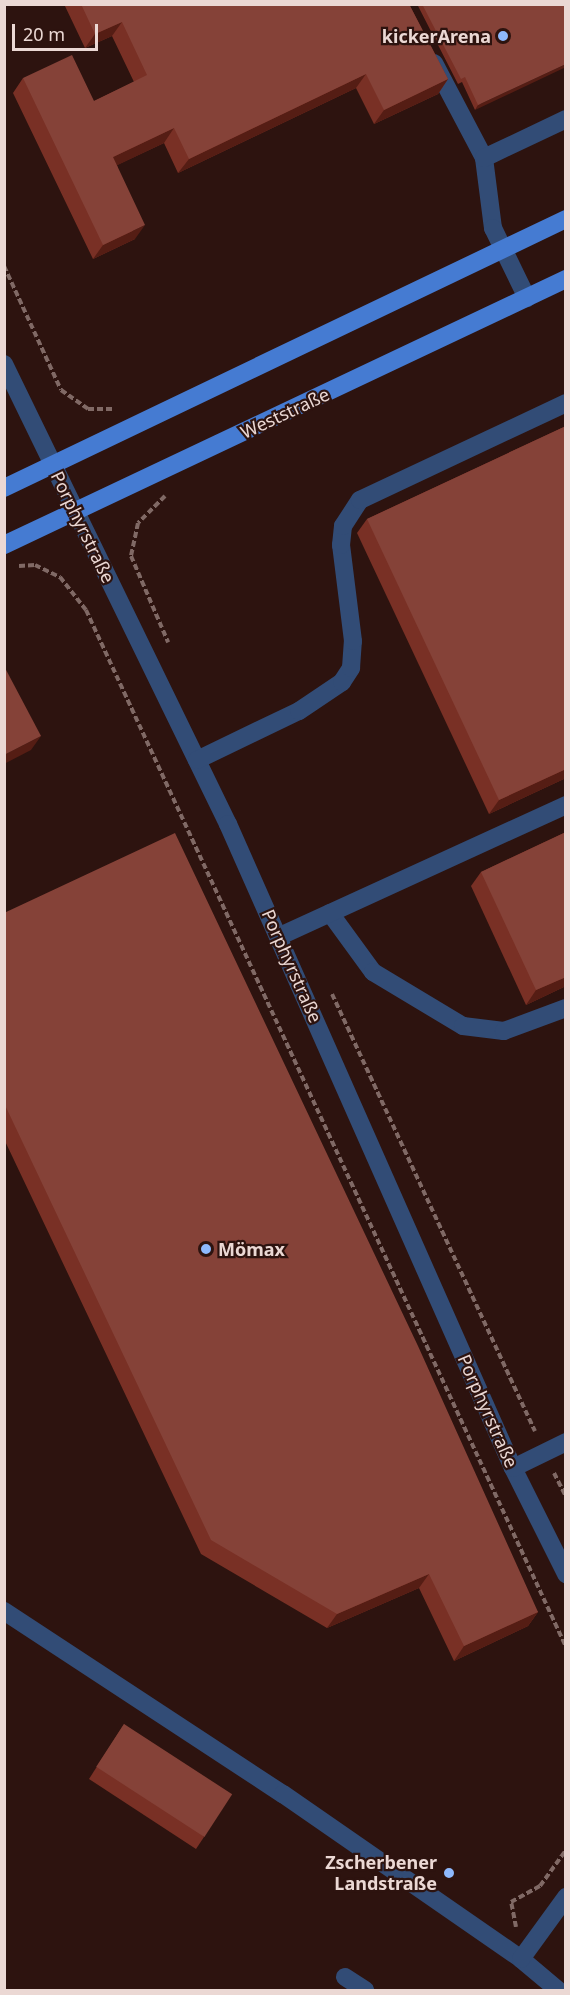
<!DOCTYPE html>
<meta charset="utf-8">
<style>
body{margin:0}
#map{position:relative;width:570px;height:1995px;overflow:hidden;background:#2d130f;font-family:"Noto Sans",sans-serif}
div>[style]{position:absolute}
.path>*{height:4px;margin-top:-2px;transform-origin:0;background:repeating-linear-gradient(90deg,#806965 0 6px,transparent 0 9px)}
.minor>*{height:18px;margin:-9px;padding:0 9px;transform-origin:9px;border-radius:9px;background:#324c76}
.major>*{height:18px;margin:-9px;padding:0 9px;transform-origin:9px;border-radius:9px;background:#457bd2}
.wall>*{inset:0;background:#793025}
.shaded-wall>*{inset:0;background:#551d14}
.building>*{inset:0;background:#854238;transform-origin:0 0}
.dots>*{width:16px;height:16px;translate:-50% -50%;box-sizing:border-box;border:3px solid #2d130f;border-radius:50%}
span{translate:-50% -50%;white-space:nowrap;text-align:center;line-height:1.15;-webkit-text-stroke:4.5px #2d130f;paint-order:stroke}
.poi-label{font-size:18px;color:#ebd8d4;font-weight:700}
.right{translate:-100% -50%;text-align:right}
.left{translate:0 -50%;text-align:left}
.street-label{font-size:18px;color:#ebd8d4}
.frame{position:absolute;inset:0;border:6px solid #ebd8d4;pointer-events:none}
.scale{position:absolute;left:12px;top:24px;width:86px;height:27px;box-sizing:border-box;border:3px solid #ebd8d4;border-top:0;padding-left:8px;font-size:18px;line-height:21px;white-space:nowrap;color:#ebd8d4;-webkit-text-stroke:4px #2d130f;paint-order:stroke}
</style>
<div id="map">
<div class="path">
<i style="left:4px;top:266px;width:136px;rotate:65.3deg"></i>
<i style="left:61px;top:390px;width:33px;rotate:35deg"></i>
<i style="left:88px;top:409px;width:25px"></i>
<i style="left:165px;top:496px;width:38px;rotate:135deg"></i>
<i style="left:138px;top:523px;width:34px;rotate:102deg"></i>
<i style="left:131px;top:556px;width:94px;rotate:66.7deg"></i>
<i style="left:19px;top:566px;width:16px;rotate:-4deg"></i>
<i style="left:35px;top:565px;width:28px;rotate:26deg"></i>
<i style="left:60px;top:577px;width:42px;rotate:51.8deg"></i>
<i style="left:86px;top:610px;width:1143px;rotate:65.16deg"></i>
<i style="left:332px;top:994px;width:482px;rotate:65.1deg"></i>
<i style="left:554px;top:1473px;width:27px;rotate:63deg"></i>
<i style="left:516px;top:1927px;width:25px;rotate:-101deg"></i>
<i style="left:511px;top:1902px;width:33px;rotate:-29deg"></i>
<i style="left:540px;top:1886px;width:44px;rotate:-54.2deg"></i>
</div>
<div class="minor">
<i style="left:434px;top:63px;width:107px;rotate:62.2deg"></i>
<i style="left:484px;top:158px;width:71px;rotate:82.7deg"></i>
<i style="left:493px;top:228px;width:78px;rotate:64.1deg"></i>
<i style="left:484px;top:158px;width:91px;rotate:-25.4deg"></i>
<i style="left:4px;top:364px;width:512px;rotate:64.04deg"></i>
<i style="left:228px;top:824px;width:704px;rotate:66.13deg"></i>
<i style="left:513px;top:1468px;width:119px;rotate:63.4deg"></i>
<i style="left:197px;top:760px;width:113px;rotate:-25.7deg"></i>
<i style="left:299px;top:711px;width:52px;rotate:-34deg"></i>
<i style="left:342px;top:682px;width:17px;rotate:-57deg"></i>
<i style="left:351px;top:668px;width:27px;rotate:-86deg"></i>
<i style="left:353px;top:641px;width:97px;rotate:-97.1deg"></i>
<i style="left:341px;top:545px;width:19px;rotate:-84deg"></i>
<i style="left:343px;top:526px;width:31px;rotate:-57deg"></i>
<i style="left:360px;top:500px;width:228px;rotate:-25.2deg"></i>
<i style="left:330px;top:913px;width:73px;rotate:53.9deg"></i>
<i style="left:373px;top:972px;width:105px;rotate:31deg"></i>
<i style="left:463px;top:1026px;width:41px;rotate:7deg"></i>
<i style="left:504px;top:1031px;width:66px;rotate:-20.4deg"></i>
<i style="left:280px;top:936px;width:315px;rotate:-24.6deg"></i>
<i style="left:513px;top:1468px;width:59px;rotate:-26.1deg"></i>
<i style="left:4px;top:1611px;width:334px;rotate:33.3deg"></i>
<i style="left:283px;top:1794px;width:290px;rotate:34.7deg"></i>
<i style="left:521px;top:1959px;width:48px;rotate:40deg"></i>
<i style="left:521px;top:1959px;width:77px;rotate:-54deg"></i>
<i style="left:345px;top:1977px;width:24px;rotate:33deg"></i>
</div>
<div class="major">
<i style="left:4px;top:488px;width:623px;rotate:-25.58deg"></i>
<i style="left:4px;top:545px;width:622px;rotate:-25.33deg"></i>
</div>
<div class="wall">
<i style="clip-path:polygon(64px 4px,409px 4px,448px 79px,438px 94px,374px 124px,356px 88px,178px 173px,164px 143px,117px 165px,135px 239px,93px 259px,13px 93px,23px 78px,94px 101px,134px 82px,112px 36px,85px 48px)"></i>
<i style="clip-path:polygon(417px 4px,566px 4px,475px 110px,462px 82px,458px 84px)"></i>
<i style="clip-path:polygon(566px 426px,566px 778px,489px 814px,357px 533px,367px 519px)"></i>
<i style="clip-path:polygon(566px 832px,566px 986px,526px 1005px,471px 886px,481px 872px)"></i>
<i style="clip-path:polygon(4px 913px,538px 1612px,528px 1626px,454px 1661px,419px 1588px,327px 1628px,201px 1554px,4px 1139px)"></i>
<i style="clip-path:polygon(124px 1724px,204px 1837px,196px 1849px,89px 1779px)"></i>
</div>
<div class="shaded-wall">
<i style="clip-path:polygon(122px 22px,112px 36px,85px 48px,95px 34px)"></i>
<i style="clip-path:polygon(566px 64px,566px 67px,475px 110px,478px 105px)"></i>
<i style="clip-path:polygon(366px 74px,356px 88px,178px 173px,189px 159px)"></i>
<i style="clip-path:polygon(448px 79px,438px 94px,374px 124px,384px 110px)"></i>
<i style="clip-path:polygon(174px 128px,164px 143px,103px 172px,113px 157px)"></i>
<i style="clip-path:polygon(145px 225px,135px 239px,93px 259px,103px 245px)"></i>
<i style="clip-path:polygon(41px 736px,31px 750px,4px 764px,4px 755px)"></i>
<i style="clip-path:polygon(566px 769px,566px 778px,489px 814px,499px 800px)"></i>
<i style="clip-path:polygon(566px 977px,566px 986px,526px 1005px,536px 990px)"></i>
<i style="clip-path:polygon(429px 1574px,419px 1588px,327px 1628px,337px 1614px)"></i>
<i style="clip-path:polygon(538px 1612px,528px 1626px,454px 1661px,464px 1646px)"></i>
</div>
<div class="building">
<i style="clip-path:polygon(81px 4px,409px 4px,448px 79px,384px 110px,366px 74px,189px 159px,174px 128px,113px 157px,145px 225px,103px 245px,23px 78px,72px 55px,94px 101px,147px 75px,122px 22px,95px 34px)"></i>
<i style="clip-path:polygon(422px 4px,566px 4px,566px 64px,478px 105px,465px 77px,461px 79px)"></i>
<i style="clip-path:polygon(566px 426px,566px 769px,499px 800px,367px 519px)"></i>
<i style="clip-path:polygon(4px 666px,41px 736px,4px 755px)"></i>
<i style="clip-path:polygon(566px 832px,566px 977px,536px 990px,481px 872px)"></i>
<i style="clip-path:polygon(175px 833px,418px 1346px,538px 1612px,464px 1646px,429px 1574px,337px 1614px,211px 1540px,4px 1103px,4px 913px)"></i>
<i style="left:124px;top:1724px;width:129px;height:51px;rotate:33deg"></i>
</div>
<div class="dots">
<i style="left:503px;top:36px;background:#8eb9fd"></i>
<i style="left:206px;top:1249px;background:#8eb9fd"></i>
<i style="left:449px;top:1873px;background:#8eb9fd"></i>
</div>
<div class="poi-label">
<span class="right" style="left:491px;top:36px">kickerArena</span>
<span class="left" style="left:218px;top:1249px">Mömax</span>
<span class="right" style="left:437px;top:1873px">Zscherbener<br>Landstraße</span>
</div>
<div class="street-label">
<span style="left:285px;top:413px;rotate:-25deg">Weststraße</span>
<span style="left:83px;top:527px;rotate:64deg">Porphyrstraße</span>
<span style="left:292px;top:966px;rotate:66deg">Porphyrstraße</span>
<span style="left:488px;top:1411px;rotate:66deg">Porphyrstraße</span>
</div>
<div class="frame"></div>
<div class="scale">20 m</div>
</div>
